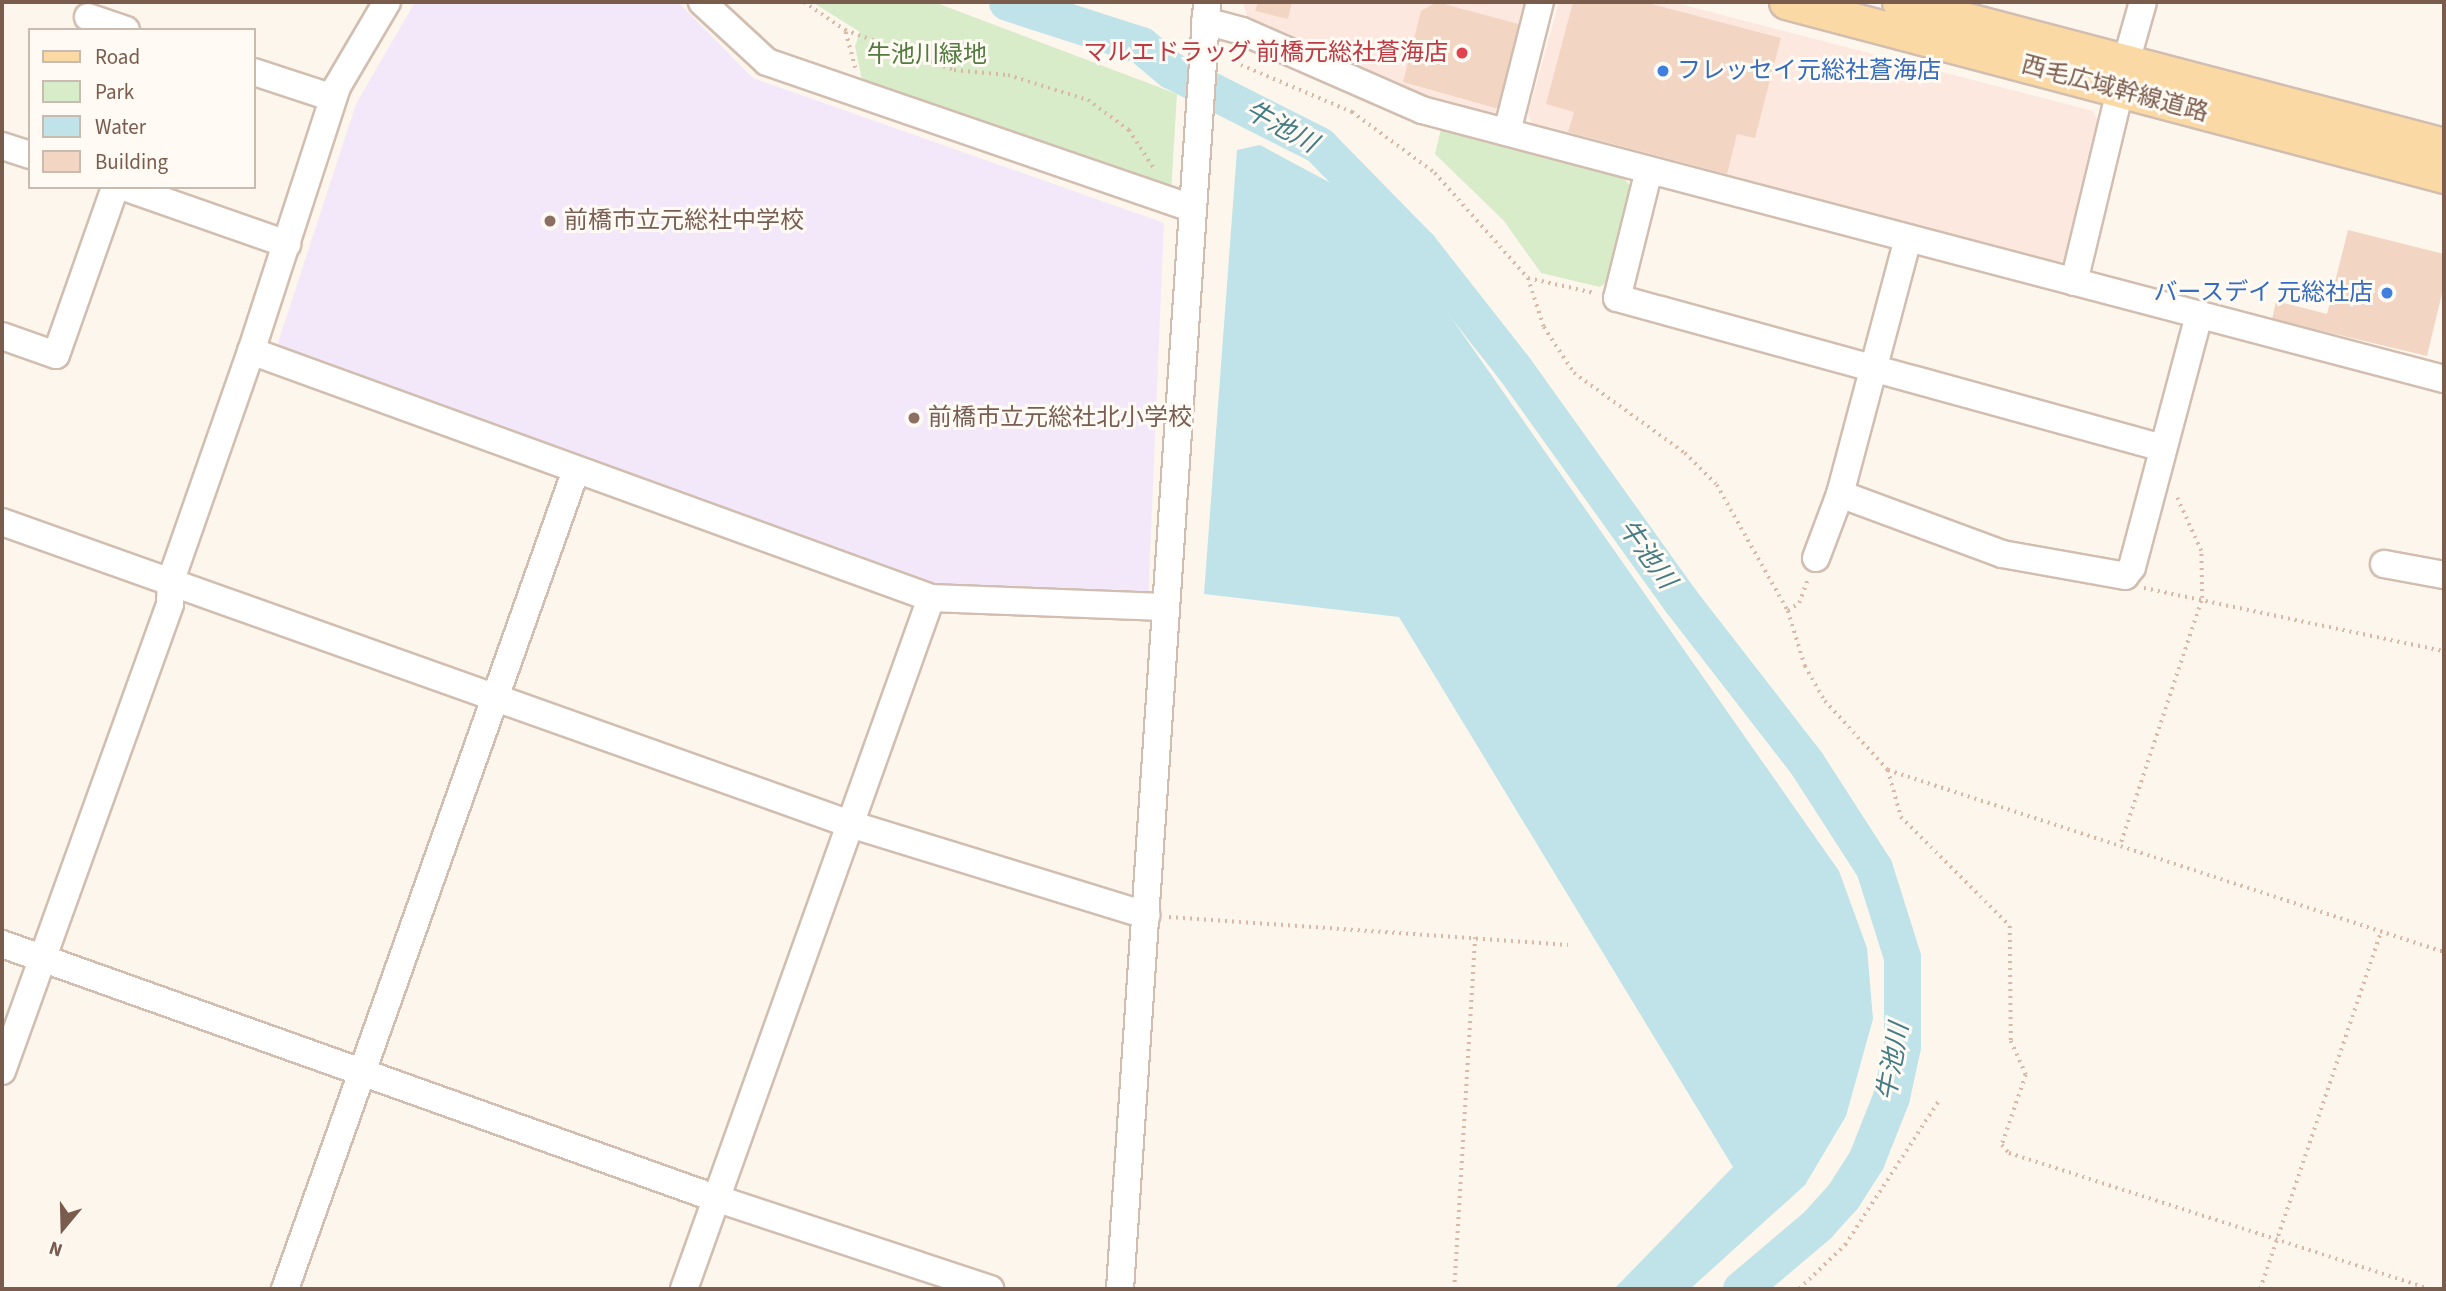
<!DOCTYPE html>
<meta charset="utf-8">
<style>
body{margin:0}
#map{position:relative;width:2446px;height:1291px;overflow:hidden;background:#fdf6ec;font-family:"Source Sans 3","Noto Sans JP",sans-serif}
div>[style]{position:absolute}
.commercial>*{inset:0;background:#fde8e0}
.education>*{inset:0;background:#f3e8fa}
.green>*{inset:0;background:#d8ecc9}
.water>*{inset:0;background:#bfe3e8}
.river>*{height:37px;margin:-18.5px;padding:0 18.5px;transform-origin:18.5px;border-radius:18.5px;background:#bfe3e8}
.building>*{inset:0;background:#f3d5c3}
.path>*{height:3.5px;margin-top:-1.75px;transform-origin:0;background:repeating-linear-gradient(90deg,#d9b8a5 0 2px,transparent 0 7px)}
.roads{filter:drop-shadow(2px 0 #d1beb0) drop-shadow(-2px 0 #d1beb0) drop-shadow(0 2px #d1beb0) drop-shadow(0 -2px #d1beb0)}
.minor>*{height:26px;margin:-13px;padding:0 13px;transform-origin:13px;border-radius:13px;background:#fff}
.major>*{height:33px;margin:-16.5px;padding:0 16.5px;transform-origin:16.5px;border-radius:16.5px;background:#fbd9a5}
.dots>*{width:19px;height:19px;translate:-50% -50%;box-sizing:border-box;border:4px solid #fffaf3;border-radius:50%}
span{translate:-50% -50%;white-space:nowrap;text-align:center;line-height:1.15;-webkit-text-stroke:6px #fffaf3;paint-order:stroke}
.health-label{font-size:24px;color:#be3a42}
.right{translate:-100% -50%;text-align:right}
.park-label{font-size:24px;color:#537a41}
.shop-label{font-size:24px;color:#366cbe}
.left{translate:0 -50%;text-align:left}
.street-label{font-size:24px;color:#7a5c4d}
.education-label{font-size:24px;color:#785e54}
.water-label{font-size:26px;color:#437c86;font-style:italic}
.frame{position:absolute;inset:0;border:4px solid #7a5c4d;pointer-events:none}
.legend{position:absolute;left:28px;top:28px;width:228px;height:161px;box-sizing:border-box;background:#fffaf3;border:2px solid #cabbb1;margin:0;padding:9px 12px;list-style:none;font-size:21px;color:#7a5c4d}
.legend li{display:flex;align-items:center;gap:14px;height:35px}
.legend b{width:35px;border:2px solid #cabbb1}
.north{position:absolute;left:28px;top:1193px;width:70px;height:70px;-webkit-text-stroke:5px #fffaf3;paint-order:stroke;rotate:199deg;font-size:19px;font-weight:700;line-height:28px;text-align:center;color:#7a5c4d}
.north::after{content:'';display:block;margin:auto;width:24px;height:32px;background:#7a5c4d;clip-path:polygon(50% 0,100% 100%,50% 72%,0 100%)}
</style>
<div id="map">
<div class="commercial">
<i style="clip-path:polygon(1243px 2px,1530px 2px,1502px 108px,1492px 115px,1409px 92px,1248px 20px)"></i>
<i style="clip-path:polygon(1559px 2px,1672px 2px,2093px 111px,2100px 125px,2065px 259px,2054px 265px,1534px 129px,1528px 114px)"></i>
</div>
<div class="education">
<i style="clip-path:polygon(415px 2px,678px 2px,753px 78px,1164px 223px,1148px 603px,951px 593px,274px 355px,356px 104px)"></i>
</div>
<div class="green">
<i style="clip-path:polygon(812px 2px,934px 2px,1177px 94px,1171px 193px,864px 90px,855px 46px,860px 32px)"></i>
<i style="clip-path:polygon(1441px 129px,1624px 178px,1632px 188px,1611px 279px,1600px 287px,1541px 273px,1504px 221px,1435px 154px)"></i>
</div>
<div class="water">
<i style="clip-path:polygon(1260px 145px,1340px 188px,1410px 259px,1839px 871px,1867px 948px,1873px 1019px,1846px 1116px,1805px 1185px,1690px 1289px,1614px 1289px,1733px 1167px,1399px 617px,1204px 594px,1237px 150px)"></i>
</div>
<div class="river">
<i style="left:1007px;top:2px;width:141px;rotate:17.8deg"></i>
<i style="left:1141px;top:45px;width:39px;rotate:40deg"></i>
<i style="left:1171px;top:70px;width:166px;rotate:26.9deg"></i>
<i style="left:1319px;top:145px;width:143px;rotate:45.6deg"></i>
<i style="left:1419px;top:247px;width:154px;rotate:51.9deg"></i>
<i style="left:1514px;top:368px;width:285px;rotate:54.4deg"></i>
<i style="left:1680px;top:600px;width:207px;rotate:52.2deg"></i>
<i style="left:1807px;top:764px;width:124px;rotate:57.2deg"></i>
<i style="left:1874px;top:868px;width:93px;rotate:72.5deg"></i>
<i style="left:1902px;top:957px;width:89px;rotate:90deg"></i>
<i style="left:1902px;top:1046px;width:52px;rotate:102.2deg"></i>
<i style="left:1891px;top:1097px;width:68px;rotate:111.6deg"></i>
<i style="left:1866px;top:1160px;width:43px;rotate:122.6deg"></i>
<i style="left:1843px;top:1196px;width:38px;rotate:132deg"></i>
<i style="left:1818px;top:1224px;width:101px;rotate:139.8deg"></i>
</div>
<div class="building">
<i style="clip-path:polygon(1258px 2px,1292px 2px,1288px 19px,1255px 11px)"></i>
<i style="clip-path:polygon(1437px 2px,1522px 25px,1499px 109px,1403px 82px,1421px 11px)"></i>
<i style="clip-path:polygon(1573px 2px,1644px 2px,1781px 38px,1755px 138px,1737px 134px,1727px 174px,1568px 132px,1574px 112px,1546px 104px)"></i>
<i style="clip-path:polygon(2348px 230px,2444px 254px,2444px 285px,2427px 356px,2272px 319px,2276px 301px,2327px 314px)"></i>
</div>
<div class="path">
<i style="left:804px;top:2px;width:50px;rotate:34.3deg"></i>
<i style="left:1241px;top:65px;width:121px;rotate:22.9deg"></i>
<i style="left:1352px;top:112px;width:103px;rotate:36.3deg"></i>
<i style="left:1435px;top:173px;width:140px;rotate:48.5deg"></i>
<i style="left:1528px;top:278px;width:52px;rotate:71.9deg"></i>
<i style="left:1544px;top:327px;width:55px;rotate:56.9deg"></i>
<i style="left:1574px;top:373px;width:137px;rotate:35.8deg"></i>
<i style="left:1685px;top:453px;width:45px;rotate:45deg"></i>
<i style="left:1717px;top:485px;width:145px;rotate:60.6deg"></i>
<i style="left:1788px;top:611px;width:58px;rotate:72.8deg"></i>
<i style="left:1805px;top:666px;width:40px;rotate:60.3deg"></i>
<i style="left:1825px;top:701px;width:93px;rotate:47.6deg"></i>
<i style="left:1888px;top:770px;width:49px;rotate:74.5deg"></i>
<i style="left:1901px;top:817px;width:154px;rotate:45deg"></i>
<i style="left:2010px;top:926px;width:115px;rotate:89.5deg"></i>
<i style="left:2011px;top:1041px;width:37px;rotate:66deg"></i>
<i style="left:2026px;top:1075px;width:74px;rotate:108.9deg"></i>
<i style="left:2002px;top:1145px;width:11px;rotate:49deg"></i>
<i style="left:2009px;top:1153px;width:442px;rotate:17.9deg"></i>
<i style="left:855px;top:68px;width:39px;rotate:-105deg"></i>
<i style="left:845px;top:30px;width:116px;rotate:20.2deg"></i>
<i style="left:954px;top:70px;width:54px;rotate:5.3deg"></i>
<i style="left:1008px;top:75px;width:84px;rotate:17.4deg"></i>
<i style="left:1088px;top:100px;width:51px;rotate:36.2deg"></i>
<i style="left:1129px;top:130px;width:48px;rotate:57deg"></i>
<i style="left:1528px;top:278px;width:68px;rotate:12.8deg"></i>
<i style="left:2144px;top:588px;width:307px;rotate:11.9deg"></i>
<i style="left:1788px;top:611px;width:14px;rotate:-36deg"></i>
<i style="left:1799px;top:603px;width:27px;rotate:-70deg"></i>
<i style="left:1888px;top:770px;width:585px;rotate:18.13deg"></i>
<i style="left:2121px;top:842px;width:257px;rotate:-71.6deg"></i>
<i style="left:2202px;top:598px;width:47px;rotate:-91.2deg"></i>
<i style="left:2201px;top:551px;width:60px;rotate:-114.4deg"></i>
<i style="left:1169px;top:917px;width:400px;rotate:4deg"></i>
<i style="left:1454px;top:1289px;width:352px;rotate:-86.6deg"></i>
<i style="left:1799px;top:1289px;width:64px;rotate:-43.7deg"></i>
<i style="left:1845px;top:1245px;width:173px;rotate:-57deg"></i>
<i style="left:2260px;top:1289px;width:377px;rotate:-71.3deg"></i>
</div>
<div class="roads">
<div class="minor">
<i style="left:387px;top:2px;width:99px;rotate:120.5deg"></i>
<i style="left:337px;top:87px;width:278px;rotate:108deg"></i>
<i style="left:251px;top:351px;width:723px;rotate:19.96deg"></i>
<i style="left:931px;top:598px;width:233px;rotate:2.2deg"></i>
<i style="left:702px;top:2px;width:88px;rotate:42.7deg"></i>
<i style="left:767px;top:62px;width:449px;rotate:19deg"></i>
<i style="left:88px;top:17px;width:40px;rotate:18.9deg"></i>
<i style="left:1205px;top:21px;width:38px;rotate:15deg"></i>
<i style="left:1242px;top:31px;width:197px;rotate:23.7deg"></i>
<i style="left:1422px;top:110px;width:1057px;rotate:14.75deg"></i>
<i style="left:2126px;top:62px;width:62px;rotate:-74.2deg"></i>
<i style="left:254px;top:72px;width:83px;rotate:18.2deg"></i>
<i style="left:1507px;top:132px;width:134px;rotate:-75.8deg"></i>
<i style="left:2px;top:146px;width:29px;rotate:18deg"></i>
<i style="left:1649px;top:170px;width:132px;rotate:104deg"></i>
<i style="left:1617px;top:298px;width:566px;rotate:15.36deg"></i>
<i style="left:124px;top:187px;width:173px;rotate:19.3deg"></i>
<i style="left:2074px;top:282px;width:197px;rotate:-76.5deg"></i>
<i style="left:2px;top:336px;width:57px;rotate:19.4deg"></i>
<i style="left:56px;top:355px;width:178px;rotate:-70.6deg"></i>
<i style="left:1840px;top:494px;width:173px;rotate:20.3deg"></i>
<i style="left:2002px;top:554px;width:125px;rotate:10.1deg"></i>
<i style="left:2125px;top:576px;width:11px;rotate:-52deg"></i>
<i style="left:2132px;top:567px;width:261px;rotate:-75.1deg"></i>
<i style="left:2px;top:522px;width:903px;rotate:19.6deg"></i>
<i style="left:853px;top:825px;width:307px;rotate:17.1deg"></i>
<i style="left:1816px;top:558px;width:68px;rotate:-69.4deg"></i>
<i style="left:1840px;top:494px;width:264px;rotate:-75.1deg"></i>
<i style="left:2384px;top:564px;width:61px;rotate:10.4deg"></i>
<i style="left:2px;top:944px;width:757px;rotate:19.61deg"></i>
<i style="left:715px;top:1198px;width:290px;rotate:18.3deg"></i>
<i style="left:2px;top:1071px;width:496px;rotate:-70.2deg"></i>
<i style="left:170px;top:604px;width:24px;rotate:-88deg"></i>
<i style="left:171px;top:580px;width:243px;rotate:-70.7deg"></i>
<i style="left:285px;top:1289px;width:866px;rotate:-70.44deg"></i>
<i style="left:684px;top:1289px;width:734px;rotate:-70.33deg"></i>
<i style="left:1120px;top:1289px;width:1290px;rotate:-86.13deg"></i>
</div>
<div class="major">
<i style="left:1786px;top:2px;width:681px;rotate:14.81deg"></i>
<i style="left:1899px;top:2px;width:563px;rotate:14.7deg"></i>
</div>
</div>
<div class="dots">
<i style="left:1462px;top:53px;background:#e0444e"></i>
<i style="left:1663px;top:71px;background:#3f7fe0"></i>
<i style="left:550px;top:221px;background:#8d6e63"></i>
<i style="left:2387px;top:293px;background:#3f7fe0"></i>
<i style="left:914px;top:418px;background:#8d6e63"></i>
</div>
<div class="health-label">
<span class="right" style="left:1448px;top:53px">マルエドラッグ 前橋元総社蒼海店</span>
</div>
<div class="park-label">
<span style="left:927px;top:55px">牛池川緑地</span>
</div>
<div class="shop-label">
<span class="left" style="left:1677px;top:71px">フレッセイ元総社蒼海店</span>
<span class="right" style="left:2373px;top:293px">バースデイ 元総社店</span>
</div>
<div class="street-label">
<span style="left:2115px;top:89px;rotate:15deg">西毛広域幹線道路</span>
</div>
<div class="education-label">
<span class="left" style="left:564px;top:221px">前橋市立元総社中学校</span>
<span class="left" style="left:928px;top:418px">前橋市立元総社北小学校</span>
</div>
<div class="water-label">
<span style="left:1281px;top:127px;rotate:29deg">牛池川</span>
<span style="left:1647px;top:554px;rotate:54deg">牛池川</span>
<span style="left:1893px;top:1062px;rotate:-80deg">牛池川</span>
</div>
<div class="frame"></div>
<ul class="legend">
<li><b style="height:9px;background:#fbd9a5"></b>Road</li>
<li><b style="height:19px;background:#d8ecc9"></b>Park</li>
<li><b style="height:19px;background:#bfe3e8"></b>Water</li>
<li><b style="height:19px;background:#f3d5c3"></b>Building</li>
</ul>
<div class="north">N</div>
</div>
